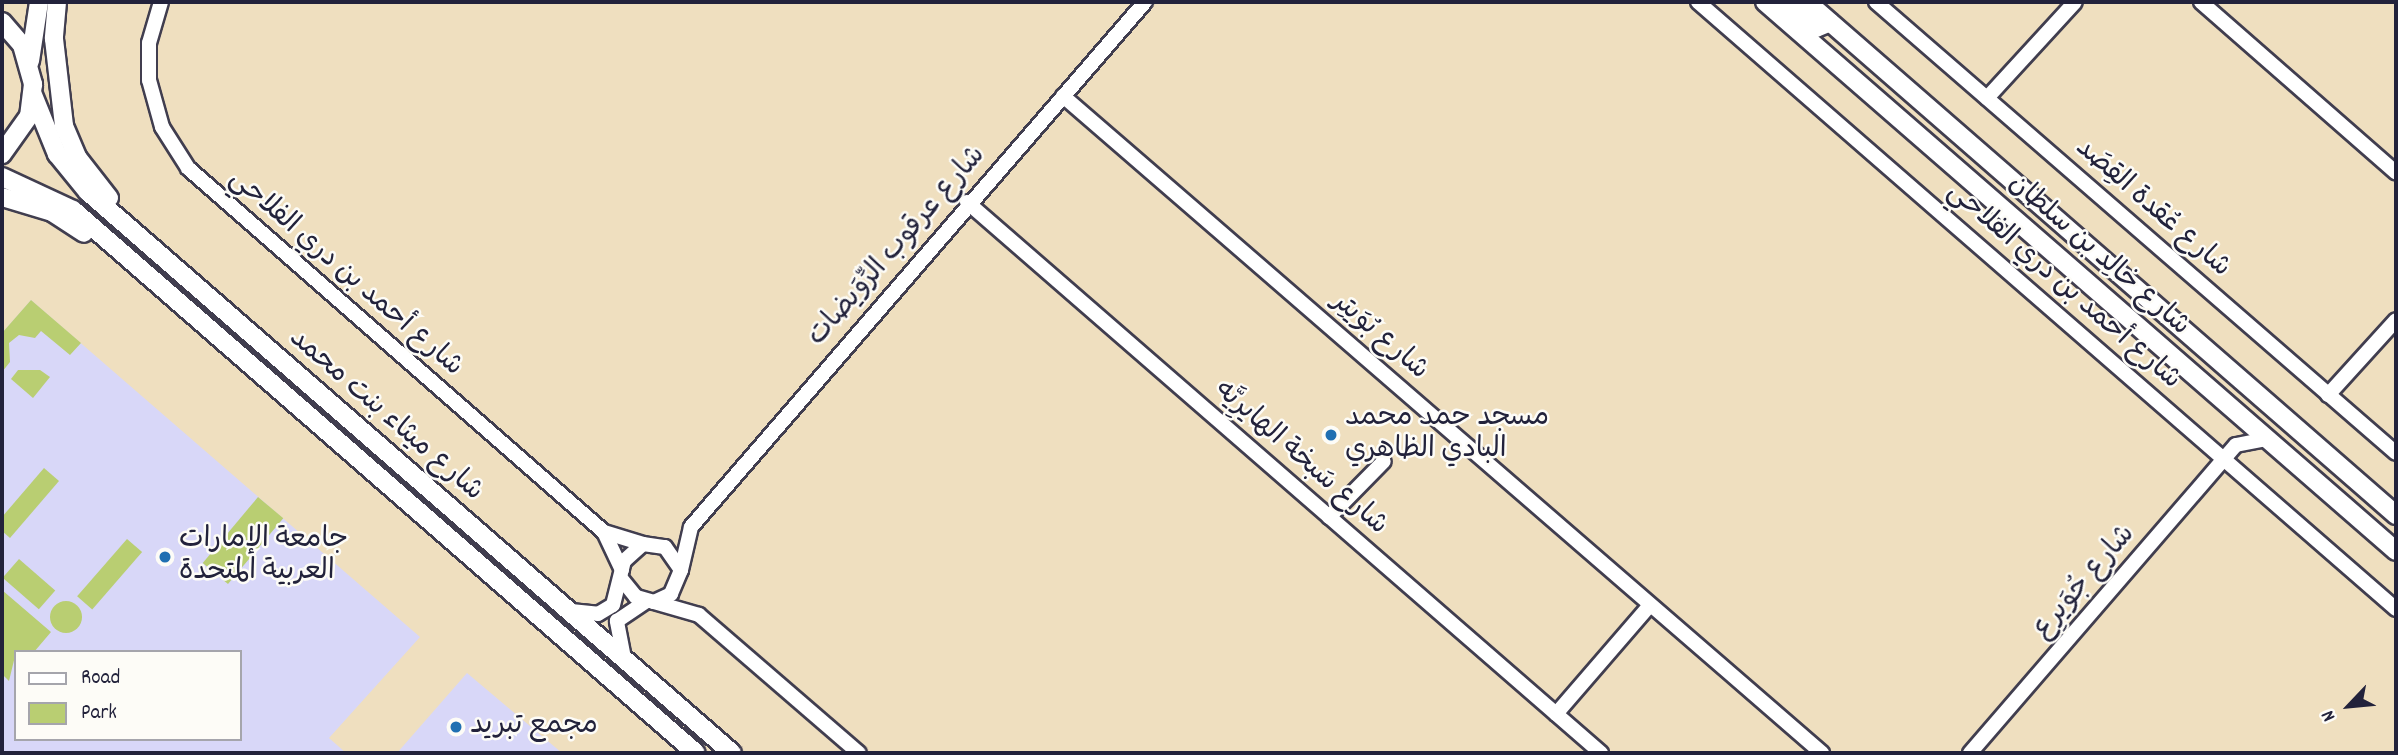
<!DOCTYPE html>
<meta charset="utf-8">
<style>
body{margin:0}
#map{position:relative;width:2398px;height:755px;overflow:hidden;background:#efdfbf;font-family:Dekko,"Playpen Sans Arabic",sans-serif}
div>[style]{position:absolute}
.built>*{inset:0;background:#d8d7f8}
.green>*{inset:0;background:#b9ce72;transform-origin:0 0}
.round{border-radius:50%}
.roads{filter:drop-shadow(2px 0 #413e4f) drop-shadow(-2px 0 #413e4f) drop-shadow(0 2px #413e4f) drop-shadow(0 -2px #413e4f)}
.minor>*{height:14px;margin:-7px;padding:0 7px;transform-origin:7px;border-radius:7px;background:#fff}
.major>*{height:18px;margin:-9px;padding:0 9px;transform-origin:9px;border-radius:9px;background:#fff}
.dots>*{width:19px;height:19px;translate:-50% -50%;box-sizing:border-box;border:4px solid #fdfcf7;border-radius:50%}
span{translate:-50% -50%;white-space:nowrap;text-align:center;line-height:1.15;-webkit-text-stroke:5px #fdfcf7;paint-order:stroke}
.street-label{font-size:28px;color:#22223b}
.poi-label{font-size:28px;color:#22223b}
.left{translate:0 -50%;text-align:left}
.frame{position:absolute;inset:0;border:4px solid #22223b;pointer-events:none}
.legend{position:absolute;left:14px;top:650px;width:228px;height:91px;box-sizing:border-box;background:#fdfcf7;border:2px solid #a5a5ac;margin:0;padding:9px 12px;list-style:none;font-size:21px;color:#22223b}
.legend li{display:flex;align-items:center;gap:14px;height:35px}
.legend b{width:35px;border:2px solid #a5a5ac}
.north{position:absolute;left:2314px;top:671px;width:70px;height:70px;-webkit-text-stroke:5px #fdfcf7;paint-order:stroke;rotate:244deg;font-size:19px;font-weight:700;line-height:28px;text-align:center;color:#22223b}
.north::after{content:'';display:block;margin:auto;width:24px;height:32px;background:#22223b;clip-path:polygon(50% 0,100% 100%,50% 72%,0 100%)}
</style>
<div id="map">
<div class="built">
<i style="clip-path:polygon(evenodd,31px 300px,420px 637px,329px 738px,346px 753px,2px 753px,2px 333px,31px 300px,16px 652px,240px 652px,240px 739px,16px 739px,16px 652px)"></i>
<i style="clip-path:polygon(467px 673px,562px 753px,397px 753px)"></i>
</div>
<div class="green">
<i style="clip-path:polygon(31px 300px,81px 343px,70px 355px,41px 331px,35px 338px,19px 335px,9px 343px,10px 362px,2px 372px,2px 333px)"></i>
<i style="clip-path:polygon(18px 370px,40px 370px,50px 377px,33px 398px,11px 379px)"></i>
<i style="clip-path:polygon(44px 468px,59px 481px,10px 538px,2px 531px,2px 517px)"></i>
<i style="left:258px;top:497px;width:33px;height:86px;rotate:40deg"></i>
<i style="left:127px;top:539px;width:20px;height:76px;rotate:41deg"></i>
<i style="left:19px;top:559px;width:48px;height:25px;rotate:41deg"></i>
<i style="clip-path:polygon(2px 590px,51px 632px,34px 652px,16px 652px,9px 681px,2px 674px)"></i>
<i class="round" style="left:50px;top:601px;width:32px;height:32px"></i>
</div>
<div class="roads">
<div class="minor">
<i style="left:161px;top:2px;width:43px;rotate:106.3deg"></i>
<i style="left:149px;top:43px;width:37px;rotate:90deg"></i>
<i style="left:149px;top:80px;width:49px;rotate:74.5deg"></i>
<i style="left:162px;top:127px;width:49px;rotate:57.6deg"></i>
<i style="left:188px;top:168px;width:553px;rotate:41.19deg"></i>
<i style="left:604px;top:532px;width:42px;rotate:64.7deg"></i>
<i style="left:1698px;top:2px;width:925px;rotate:41.01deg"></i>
<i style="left:1876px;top:2px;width:688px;rotate:40.94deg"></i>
<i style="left:2201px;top:2px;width:259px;rotate:41.2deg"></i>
<i style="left:1063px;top:96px;width:1004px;rotate:40.88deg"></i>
<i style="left:1987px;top:98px;width:130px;rotate:-47.5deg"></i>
<i style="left:967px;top:202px;width:840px;rotate:40.99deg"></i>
<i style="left:2328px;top:395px;width:101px;rotate:-47.8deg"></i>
<i style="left:1329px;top:517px;width:78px;rotate:-45.5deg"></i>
<i style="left:604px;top:532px;width:41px;rotate:17.1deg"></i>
<i style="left:681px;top:570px;width:44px;rotate:-76.9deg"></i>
<i style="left:691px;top:527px;width:694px;rotate:-49.15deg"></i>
<i style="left:654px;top:602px;width:47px;rotate:16.1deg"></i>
<i style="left:699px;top:615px;width:211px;rotate:40.8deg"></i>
<i style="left:571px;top:611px;width:27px;rotate:6deg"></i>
<i style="left:598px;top:614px;width:17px;rotate:-31deg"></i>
<i style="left:613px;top:605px;width:45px;rotate:-76deg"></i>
<i style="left:624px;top:561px;width:25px;rotate:-42deg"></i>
<i style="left:643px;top:544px;width:22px;rotate:8deg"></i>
<i style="left:665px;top:547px;width:28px;rotate:55deg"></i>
<i style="left:681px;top:570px;width:26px;rotate:113deg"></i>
<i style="left:671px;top:594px;width:19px;rotate:155deg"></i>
<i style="left:654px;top:602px;width:19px;rotate:-164deg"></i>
<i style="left:636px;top:597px;width:22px;rotate:-129deg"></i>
<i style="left:624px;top:658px;width:38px;rotate:-101deg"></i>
<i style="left:617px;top:621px;width:34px;rotate:-34deg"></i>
<i style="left:1556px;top:714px;width:144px;rotate:-49.2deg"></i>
<i style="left:1970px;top:753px;width:407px;rotate:-49.2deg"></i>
<i style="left:2236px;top:445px;width:33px;rotate:-11deg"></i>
</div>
<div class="major">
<i style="left:57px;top:2px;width:37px;rotate:95deg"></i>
<i style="left:54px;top:39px;width:88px;rotate:83.4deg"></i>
<i style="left:64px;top:126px;width:34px;rotate:67deg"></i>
<i style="left:77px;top:157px;width:52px;rotate:52deg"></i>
<i style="left:1765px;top:2px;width:836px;rotate:41.02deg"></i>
<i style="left:1784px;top:2px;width:41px;rotate:39.1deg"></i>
<i style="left:1816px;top:28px;width:15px;rotate:-23deg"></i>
<i style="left:1807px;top:2px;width:781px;rotate:41.05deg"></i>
<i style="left:2px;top:22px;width:30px;rotate:49deg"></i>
<i style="left:22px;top:45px;width:41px;rotate:74.2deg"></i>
<i style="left:33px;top:84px;width:32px;rotate:97deg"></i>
<i style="left:29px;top:116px;width:47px;rotate:125.4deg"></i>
<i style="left:30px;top:61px;width:60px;rotate:-81.3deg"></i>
<i style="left:33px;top:95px;width:64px;rotate:67.9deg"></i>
<i style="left:57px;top:154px;width:49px;rotate:50.8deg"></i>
<i style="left:88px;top:192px;width:854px;rotate:41.06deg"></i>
<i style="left:2px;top:177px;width:78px;rotate:24.9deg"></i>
<i style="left:73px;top:210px;width:826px;rotate:41.08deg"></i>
<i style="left:2px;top:197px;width:52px;rotate:16.7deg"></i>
<i style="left:52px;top:212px;width:38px;rotate:33deg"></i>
</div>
</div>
<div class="dots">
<i style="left:1331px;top:435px;background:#1f6fb2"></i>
<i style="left:165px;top:557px;background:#1f6fb2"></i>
<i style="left:456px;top:727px;background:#1f6fb2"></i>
</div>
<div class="street-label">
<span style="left:2152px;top:209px;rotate:41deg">شارع عُقدة القِصَد</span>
<span style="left:898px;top:247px;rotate:-49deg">شارع عرقوب الرِّوَيضات</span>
<span style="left:2098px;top:256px;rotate:41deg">شارع خالِد بن سلطان</span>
<span style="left:345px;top:274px;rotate:41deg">شارع أحمد بن دري الفلاحي</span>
<span style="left:2063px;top:287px;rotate:41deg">شارع أحمد بن دري الفلاحي</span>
<span style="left:1379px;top:337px;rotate:41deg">شارع بُوَيتِر</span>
<span style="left:385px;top:416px;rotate:41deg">شارع ميثاء بنت محمد</span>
<span style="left:1300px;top:459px;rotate:41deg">شارع سَبخة الهايرِيَّه</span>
<span style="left:2085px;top:583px;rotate:-49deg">شارع جُوَيرِع</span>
</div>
<div class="poi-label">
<span class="left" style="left:1345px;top:435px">مسجد حمد محمد<br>البادي الظاهري</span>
<span class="left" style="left:179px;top:557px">جامعة الإمارات<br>العربية المتحدة</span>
<span class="left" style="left:470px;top:727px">مجمع تبريد</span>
</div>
<div class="frame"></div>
<ul class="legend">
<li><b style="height:9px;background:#fff"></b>Road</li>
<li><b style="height:19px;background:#b9ce72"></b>Park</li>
</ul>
<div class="north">N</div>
</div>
